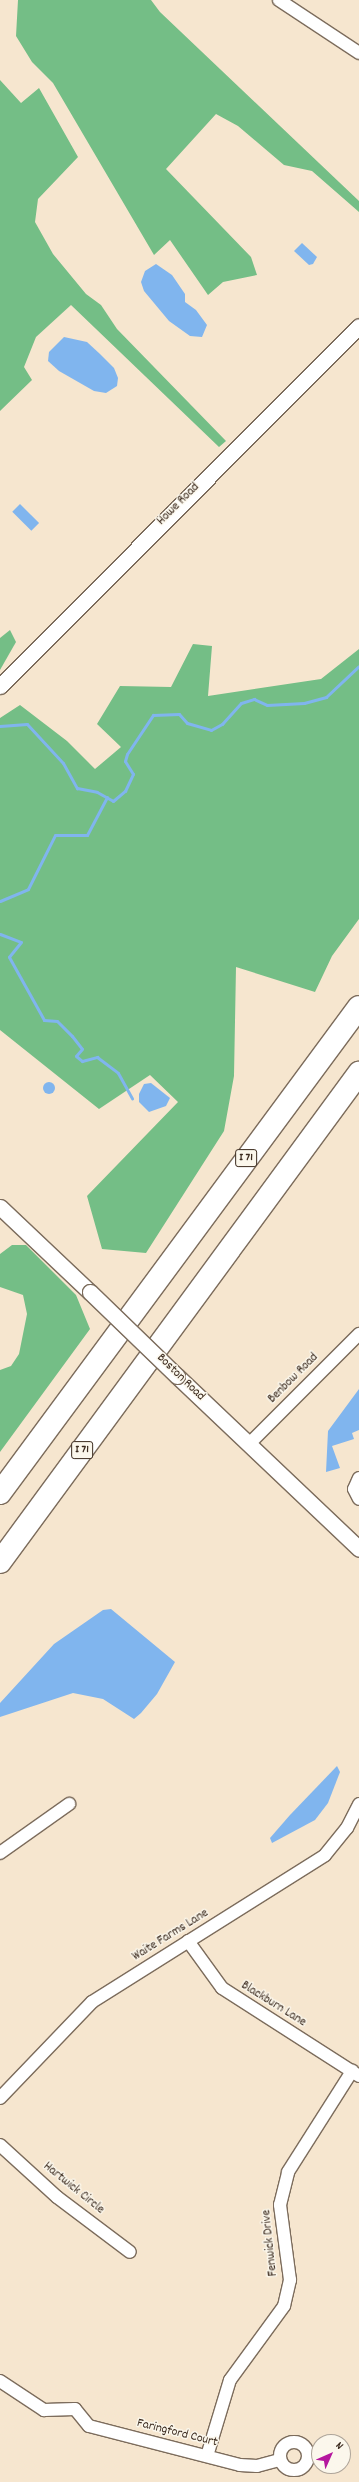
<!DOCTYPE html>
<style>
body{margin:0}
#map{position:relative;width:359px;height:2482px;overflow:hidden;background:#f6e6cf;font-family:Dekko,sans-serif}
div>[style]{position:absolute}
.forest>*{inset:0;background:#74be86}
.water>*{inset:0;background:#80b5ee;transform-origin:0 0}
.round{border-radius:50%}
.stream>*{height:3px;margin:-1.5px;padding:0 1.5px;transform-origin:1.5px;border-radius:1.5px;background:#80b5ee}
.roads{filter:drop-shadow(1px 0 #7c6c5c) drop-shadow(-1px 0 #7c6c5c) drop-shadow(0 1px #7c6c5c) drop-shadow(0 -1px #7c6c5c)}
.minor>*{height:12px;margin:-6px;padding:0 6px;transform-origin:6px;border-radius:6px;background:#fff}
.minor>.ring{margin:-6px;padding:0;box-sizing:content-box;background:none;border:12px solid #fff;border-radius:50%}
.tertiary>*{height:15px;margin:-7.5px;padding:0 7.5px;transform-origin:7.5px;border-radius:7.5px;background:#fff}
.motorway>*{height:22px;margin:-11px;padding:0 11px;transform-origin:11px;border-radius:11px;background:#fff}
.bridges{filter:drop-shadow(1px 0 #7c6c5c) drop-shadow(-1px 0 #7c6c5c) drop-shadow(0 1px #7c6c5c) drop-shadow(0 -1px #7c6c5c)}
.tertiary-bridge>*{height:15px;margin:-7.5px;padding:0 7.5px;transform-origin:7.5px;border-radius:7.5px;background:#fff}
span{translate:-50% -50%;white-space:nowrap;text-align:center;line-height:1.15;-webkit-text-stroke:3px #fbf7ec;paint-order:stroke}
.shield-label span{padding:1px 3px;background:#fbf7ec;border:1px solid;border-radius:3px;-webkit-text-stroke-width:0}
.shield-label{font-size:12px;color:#3b2a1e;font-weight:700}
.street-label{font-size:13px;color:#3b2a1e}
.north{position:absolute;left:311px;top:2434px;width:40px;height:40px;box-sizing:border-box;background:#fbf7ec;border:1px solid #aea59a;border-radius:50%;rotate:45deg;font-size:11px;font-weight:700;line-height:16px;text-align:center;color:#3b2a1e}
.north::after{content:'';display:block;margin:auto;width:14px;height:18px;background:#b5179e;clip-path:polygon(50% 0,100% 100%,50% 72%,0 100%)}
</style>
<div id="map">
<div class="forest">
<i style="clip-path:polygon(18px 0,151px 0,160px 12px,359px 201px,359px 212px,312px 171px,284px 165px,238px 126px,216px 114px,166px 169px,251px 257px,257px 275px,223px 282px,208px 295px,170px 240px,154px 255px,53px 83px,32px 62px,16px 36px)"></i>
<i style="clip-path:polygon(0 80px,21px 103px,39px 88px,78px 157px,38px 199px,35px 222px,53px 254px,86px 294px,101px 305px,117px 329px,226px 441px,219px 447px,71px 305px,36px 337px,24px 367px,32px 380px,0 411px)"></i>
<i style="clip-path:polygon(10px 630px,16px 642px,0 670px,0 638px)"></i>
<i style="clip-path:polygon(193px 644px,212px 646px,208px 696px,321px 679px,359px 649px,359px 919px,332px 956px,315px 992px,236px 967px,234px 1076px,224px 1131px,146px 1253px,102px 1249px,87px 1196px,178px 1102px,150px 1075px,99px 1109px,0 1030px,0 718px,20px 705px,67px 741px,95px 769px,121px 747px,97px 724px,120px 686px,171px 687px)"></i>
<i style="clip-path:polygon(12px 1245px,26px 1245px,76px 1295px,90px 1329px,0 1452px,0 1370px,11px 1366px,19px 1354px,27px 1314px,23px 1295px,0 1287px,0 1254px)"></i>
</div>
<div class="water">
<i style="clip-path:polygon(302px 243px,317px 257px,313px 264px,309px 265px,294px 251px)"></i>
<i style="clip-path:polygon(156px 264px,172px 275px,185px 294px,185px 302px,196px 310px,207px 325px,202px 337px,190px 336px,169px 321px,144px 291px,141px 282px,145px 271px)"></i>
<i style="clip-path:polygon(64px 337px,87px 342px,100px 354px,114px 368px,118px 378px,117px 386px,106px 393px,94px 391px,59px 371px,48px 361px,49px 352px)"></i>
<i style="left:20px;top:504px;width:27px;height:11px;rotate:45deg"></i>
<i class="round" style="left:43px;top:1082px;width:12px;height:12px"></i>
<i style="clip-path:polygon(151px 1083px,170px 1098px,166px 1106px,149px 1112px,139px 1102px,139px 1094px,144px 1084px)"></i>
<i style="clip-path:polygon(359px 1389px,359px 1430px,352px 1433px,354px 1439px,332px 1446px,340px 1468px,326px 1472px,328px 1431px)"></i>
<i style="clip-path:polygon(111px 1609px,175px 1662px,157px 1694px,141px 1713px,134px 1719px,103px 1699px,73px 1693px,0 1717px,0 1703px,54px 1644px,103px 1610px)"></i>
<i style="clip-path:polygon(337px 1766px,340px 1772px,328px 1803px,315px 1820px,272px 1843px,270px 1838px,290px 1815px)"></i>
</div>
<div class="stream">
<i style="left:0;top:726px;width:27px;rotate:-4deg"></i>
<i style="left:27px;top:724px;width:53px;rotate:47.3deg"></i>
<i style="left:63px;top:763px;width:29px;rotate:61deg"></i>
<i style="left:77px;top:788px;width:20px;rotate:11deg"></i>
<i style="left:97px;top:792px;width:18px;rotate:29deg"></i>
<i style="left:113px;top:801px;width:16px;rotate:-40deg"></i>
<i style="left:125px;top:791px;width:19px;rotate:-65deg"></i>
<i style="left:133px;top:774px;width:15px;rotate:-122deg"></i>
<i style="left:125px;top:761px;width:7px;rotate:-74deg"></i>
<i style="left:127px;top:754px;width:47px;rotate:-56.3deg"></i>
<i style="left:153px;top:715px;width:26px;rotate:-2deg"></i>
<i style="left:179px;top:714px;width:12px;rotate:48deg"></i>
<i style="left:187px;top:723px;width:25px;rotate:16deg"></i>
<i style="left:211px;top:730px;width:13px;rotate:-29deg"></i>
<i style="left:222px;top:724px;width:28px;rotate:-48deg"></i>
<i style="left:241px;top:703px;width:14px;rotate:-17deg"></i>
<i style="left:254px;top:699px;width:14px;rotate:25deg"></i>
<i style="left:267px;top:705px;width:37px;rotate:-3deg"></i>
<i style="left:304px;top:703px;width:23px;rotate:-15deg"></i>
<i style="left:326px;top:697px;width:45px;rotate:-43.2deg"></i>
<i style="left:0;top:901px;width:30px;rotate:-23deg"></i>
<i style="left:28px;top:889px;width:60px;rotate:-63.4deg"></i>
<i style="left:55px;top:835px;width:32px"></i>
<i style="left:87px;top:835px;width:43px;rotate:-62.2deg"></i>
<i style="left:0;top:934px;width:22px;rotate:21deg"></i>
<i style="left:21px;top:942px;width:19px;rotate:129deg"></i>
<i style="left:9px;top:957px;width:72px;rotate:60.9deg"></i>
<i style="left:44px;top:1020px;width:13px;rotate:4deg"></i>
<i style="left:57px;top:1021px;width:21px;rotate:45deg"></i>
<i style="left:72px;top:1036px;width:16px;rotate:52deg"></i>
<i style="left:82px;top:1049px;width:9px;rotate:131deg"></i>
<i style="left:76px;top:1056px;width:8px;rotate:40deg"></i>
<i style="left:82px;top:1061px;width:16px;rotate:-15deg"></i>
<i style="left:97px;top:1057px;width:26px;rotate:37deg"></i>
<i style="left:118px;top:1073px;width:29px;rotate:61deg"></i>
</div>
<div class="roads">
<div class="minor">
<i style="left:279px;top:0;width:96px;rotate:33.5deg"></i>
<i style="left:249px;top:1444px;width:156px;rotate:-45deg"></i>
<i style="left:359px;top:1478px;width:12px;rotate:114deg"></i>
<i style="left:354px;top:1489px;width:11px;rotate:63deg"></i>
<i style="left:0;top:1853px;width:85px;rotate:-35.4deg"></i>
<i style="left:188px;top:1941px;width:58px;rotate:54.1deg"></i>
<i style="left:222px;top:1988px;width:163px;rotate:32.7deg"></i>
<i style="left:0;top:2098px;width:133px;rotate:-46.2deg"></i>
<i style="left:92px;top:2002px;width:275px;rotate:-32.2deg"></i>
<i style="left:325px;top:1855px;width:35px;rotate:-51deg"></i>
<i style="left:347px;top:1828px;width:27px;rotate:-63deg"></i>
<i style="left:0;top:2145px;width:77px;rotate:42.4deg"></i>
<i style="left:57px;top:2197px;width:91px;rotate:37deg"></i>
<i style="left:0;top:2381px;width:53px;rotate:33.4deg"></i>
<i style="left:44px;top:2410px;width:31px;rotate:-2deg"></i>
<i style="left:75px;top:2409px;width:22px;rotate:51deg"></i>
<i style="left:89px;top:2426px;width:156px;rotate:14.5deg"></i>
<i style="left:240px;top:2465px;width:17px;rotate:3deg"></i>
<i style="left:257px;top:2466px;width:24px;rotate:-15deg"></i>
<i class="ring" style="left:280px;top:2442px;width:16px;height:16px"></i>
<i style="left:207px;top:2456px;width:79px;rotate:-73.2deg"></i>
<i style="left:230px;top:2380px;width:92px;rotate:-53.9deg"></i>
<i style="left:284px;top:2306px;width:27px;rotate:-77deg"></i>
<i style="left:290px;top:2280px;width:76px;rotate:-97.6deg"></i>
<i style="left:280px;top:2205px;width:34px;rotate:-76deg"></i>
<i style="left:288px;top:2172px;width:120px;rotate:-57.6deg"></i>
</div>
<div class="tertiary">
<i style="left:0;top:686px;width:508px;rotate:-45.08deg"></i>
<i style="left:0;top:1207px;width:124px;rotate:43.4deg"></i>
<i style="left:177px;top:1376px;width:251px;rotate:43.5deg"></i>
</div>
<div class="motorway">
<i style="left:0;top:1493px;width:604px;rotate:-53.55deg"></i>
<i style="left:0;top:1562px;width:607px;rotate:-53.72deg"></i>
</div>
</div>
<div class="bridges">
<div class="tertiary-bridge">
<i style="left:90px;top:1292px;width:121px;rotate:44deg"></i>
</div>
</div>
<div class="shield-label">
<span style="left:246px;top:1158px">I 71</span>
<span style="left:82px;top:1450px">I 71</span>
</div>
<div class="street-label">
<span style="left:179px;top:505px;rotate:-45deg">Howe Road</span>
<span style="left:180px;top:1378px;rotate:44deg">Boston Road</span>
<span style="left:294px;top:1379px;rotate:-45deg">Benbow Road</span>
<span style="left:171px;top:1936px;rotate:-32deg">Waite Farms Lane</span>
<span style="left:273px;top:2005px;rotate:32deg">Blackburn Lane</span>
<span style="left:73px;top:2189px;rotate:39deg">Hartwick Circle</span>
<span style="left:271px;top:2243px;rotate:-96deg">Fenwick Drive</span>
<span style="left:177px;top:2434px;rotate:14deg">Faringford Court</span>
</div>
<div class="north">N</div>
</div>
